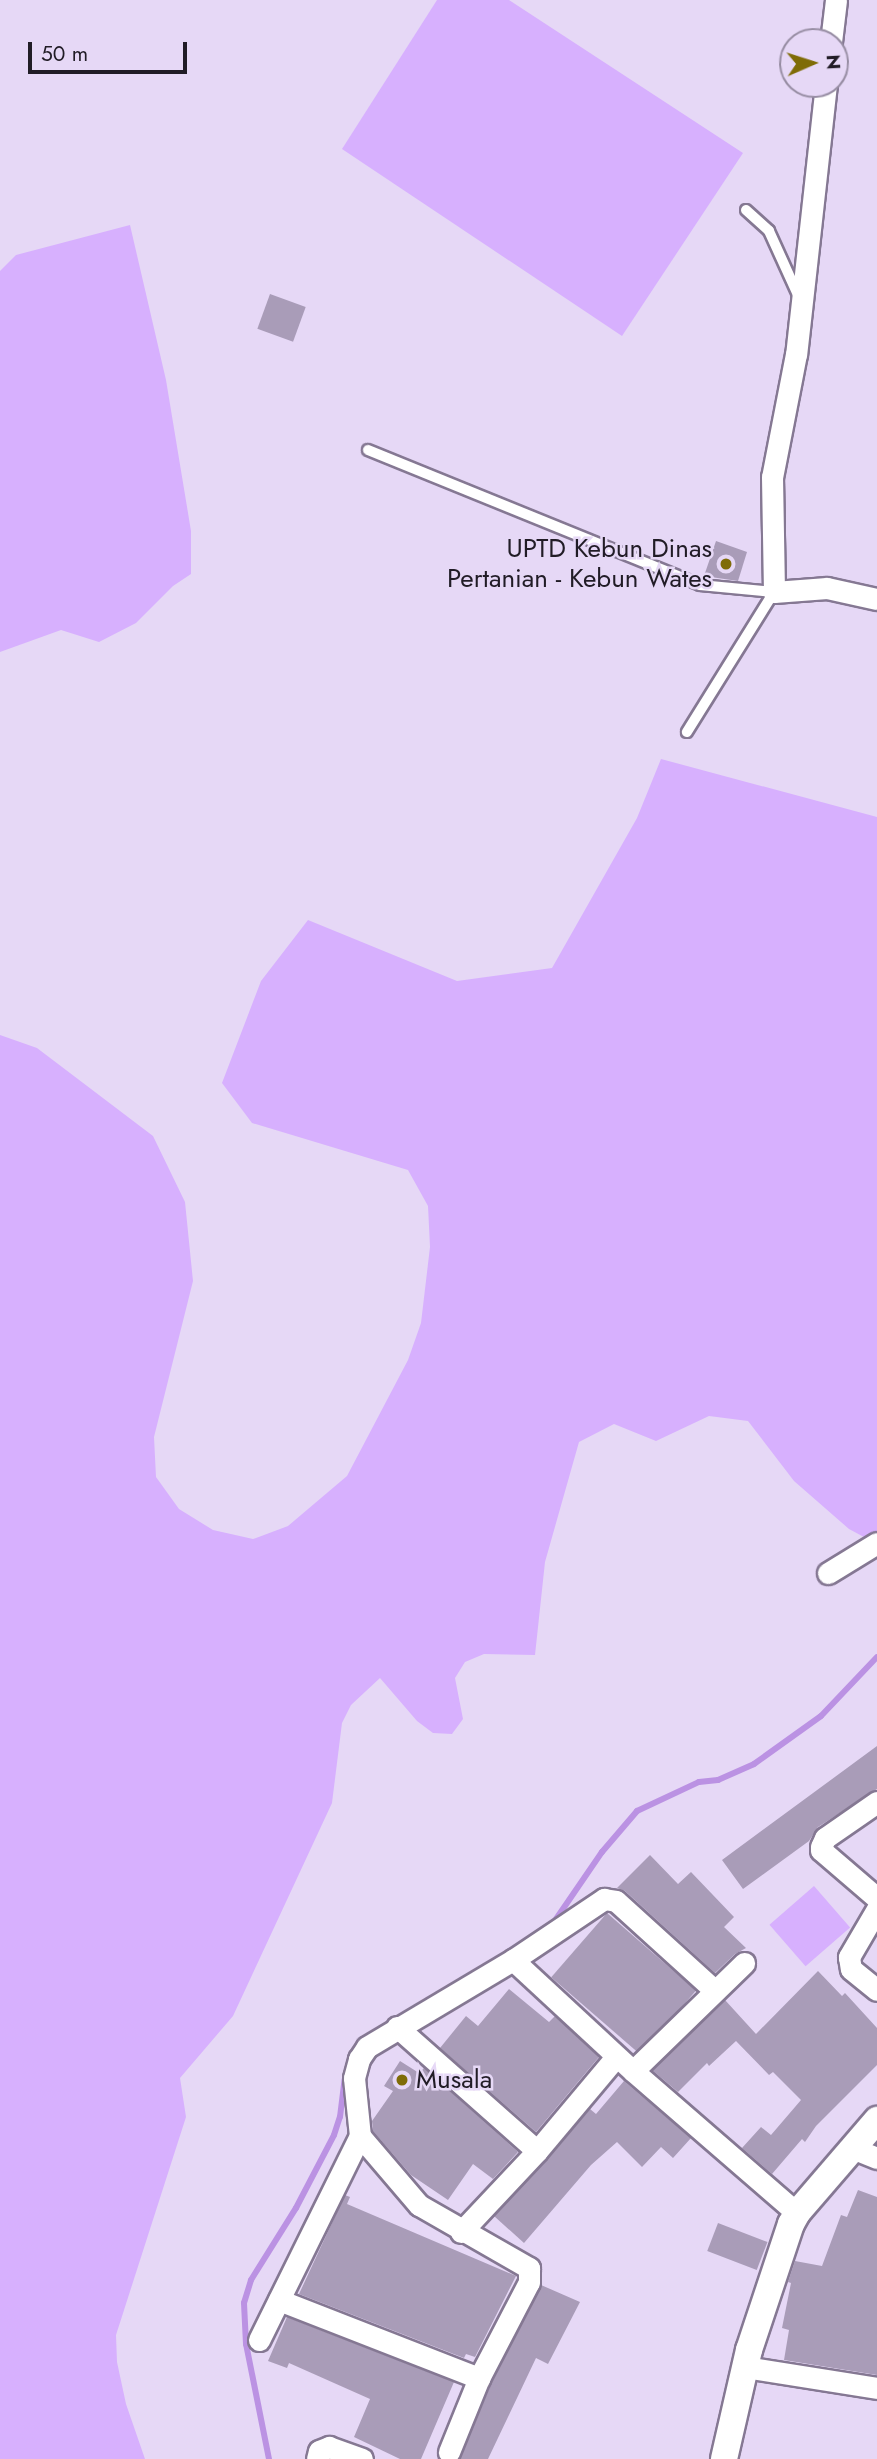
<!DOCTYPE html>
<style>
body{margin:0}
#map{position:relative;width:877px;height:2459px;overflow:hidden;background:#e6d8f6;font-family:Jost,sans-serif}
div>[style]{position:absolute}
.green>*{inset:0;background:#d7b0fe;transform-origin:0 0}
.stream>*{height:6px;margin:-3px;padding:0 3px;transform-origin:3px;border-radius:3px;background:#bb92e3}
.building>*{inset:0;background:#a99cb8;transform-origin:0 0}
.roads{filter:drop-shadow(2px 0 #857893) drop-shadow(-2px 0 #857893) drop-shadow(0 2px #857893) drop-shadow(0 -2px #857893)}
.service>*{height:10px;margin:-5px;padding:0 5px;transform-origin:5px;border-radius:5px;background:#fff}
.minor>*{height:21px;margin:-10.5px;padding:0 10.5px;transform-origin:10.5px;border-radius:10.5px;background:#fff}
.tertiary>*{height:26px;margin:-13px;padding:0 13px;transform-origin:13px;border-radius:13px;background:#fff}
.dots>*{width:19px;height:19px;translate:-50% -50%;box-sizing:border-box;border:4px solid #e6d8f6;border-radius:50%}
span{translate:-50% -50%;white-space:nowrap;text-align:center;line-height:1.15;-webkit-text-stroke:5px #e6d8f6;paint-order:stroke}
.poi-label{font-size:26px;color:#211c26}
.right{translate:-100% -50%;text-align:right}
.left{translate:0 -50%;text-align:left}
.north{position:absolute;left:779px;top:28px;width:70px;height:70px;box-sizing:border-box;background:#e6d8f6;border:2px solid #978da3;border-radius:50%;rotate:87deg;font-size:19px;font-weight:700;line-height:28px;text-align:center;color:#211c26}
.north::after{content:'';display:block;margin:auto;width:24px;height:32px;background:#7f6c07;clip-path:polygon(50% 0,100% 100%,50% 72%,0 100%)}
.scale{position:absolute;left:28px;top:42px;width:159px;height:32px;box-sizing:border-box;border:4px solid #211c26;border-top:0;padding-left:9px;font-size:21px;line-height:24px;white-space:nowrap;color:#211c26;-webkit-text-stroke:5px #e6d8f6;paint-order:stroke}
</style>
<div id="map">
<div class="green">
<i style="clip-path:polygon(437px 0,509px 0,743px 153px,622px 336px,342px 149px)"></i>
<i style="clip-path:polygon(130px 225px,166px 380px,191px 531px,191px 574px,173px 586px,136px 623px,99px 642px,61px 630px,0 652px,0 271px,16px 255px)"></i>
<i style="clip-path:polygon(661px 759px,877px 817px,877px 1544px,849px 1529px,794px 1481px,748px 1421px,709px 1416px,656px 1441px,614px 1424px,579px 1442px,545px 1562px,535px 1655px,484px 1654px,465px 1662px,455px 1678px,463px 1719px,452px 1734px,433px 1733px,417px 1721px,380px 1678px,351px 1705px,342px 1723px,332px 1803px,233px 2016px,180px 2078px,186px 2117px,116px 2335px,117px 2362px,126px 2404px,145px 2459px,0 2459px,0 1035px,37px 1048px,153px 1136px,185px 1202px,193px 1281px,154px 1437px,156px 1477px,179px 1509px,213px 1530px,253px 1539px,288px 1526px,347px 1476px,408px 1360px,421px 1323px,430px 1247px,428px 1206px,408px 1170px,252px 1123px,222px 1083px,261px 981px,308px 920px,457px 981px,552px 968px,637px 818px)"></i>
<i style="left:814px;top:1886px;width:55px;height:59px;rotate:49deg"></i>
</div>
<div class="stream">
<i style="left:554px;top:1922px;width:85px;rotate:-55.6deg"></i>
<i style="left:602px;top:1852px;width:54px;rotate:-49.5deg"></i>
<i style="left:637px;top:1811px;width:68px;rotate:-25.1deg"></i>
<i style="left:699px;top:1782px;width:19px;rotate:-6deg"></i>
<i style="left:718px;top:1780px;width:39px;rotate:-24deg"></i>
<i style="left:754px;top:1764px;width:82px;rotate:-35.6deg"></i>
<i style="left:821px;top:1716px;width:81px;rotate:-46.5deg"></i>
<i style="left:269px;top:2459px;width:117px;rotate:-101.3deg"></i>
<i style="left:246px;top:2344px;width:41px;rotate:-92.8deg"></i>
<i style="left:244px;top:2303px;width:24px;rotate:-73deg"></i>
<i style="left:251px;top:2280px;width:85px;rotate:-58deg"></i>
<i style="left:296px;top:2208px;width:82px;rotate:-62.5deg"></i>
<i style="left:334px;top:2135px;width:19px;rotate:-72deg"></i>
<i style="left:340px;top:2117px;width:38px;rotate:-83deg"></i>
</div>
<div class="building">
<i style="left:270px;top:294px;width:38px;height:37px;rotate:20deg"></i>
<i style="clip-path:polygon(716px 541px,747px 552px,738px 581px,704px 576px)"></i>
<i style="clip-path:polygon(877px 1746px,877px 1789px,818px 1827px,809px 1841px,743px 1889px,722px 1860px)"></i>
<i style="clip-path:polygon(650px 1855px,678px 1884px,691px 1872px,734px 1917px,724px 1927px,746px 1948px,735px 1954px,715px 1973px,625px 1891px,617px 1888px)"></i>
<i style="left:607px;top:1913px;width:118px;height:85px;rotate:41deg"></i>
<i style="clip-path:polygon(818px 1971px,842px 1996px,845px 1993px,877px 2028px,877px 2065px,816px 2126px,805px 2142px,802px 2139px,772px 2174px,742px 2148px,761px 2127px,771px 2135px,801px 2100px,773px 2072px,769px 2075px,736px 2041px,709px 2066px,707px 2063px,678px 2092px,652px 2070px,725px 2000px,756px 2034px)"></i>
<i style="clip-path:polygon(509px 1989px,549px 2022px,555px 2016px,599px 2057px,536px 2132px,440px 2048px,466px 2016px,478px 2026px)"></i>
<i style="clip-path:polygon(400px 2061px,419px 2073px,424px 2068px,518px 2152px,493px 2179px,473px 2164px,448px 2200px,411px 2175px,373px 2131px,372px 2121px,393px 2091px,384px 2086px)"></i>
<i style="clip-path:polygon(624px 2081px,691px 2138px,673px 2158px,661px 2147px,642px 2167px,617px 2142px,591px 2165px,524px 2243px,494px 2216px,590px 2109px,596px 2114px)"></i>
<i style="clip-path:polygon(858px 2190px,877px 2197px,877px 2375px,784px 2360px,789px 2330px,782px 2328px,791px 2283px,788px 2282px,795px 2261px,822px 2266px,841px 2215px,847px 2217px)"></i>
<i style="clip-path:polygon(345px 2195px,350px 2197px,347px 2204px,516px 2276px,475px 2357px,466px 2354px,464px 2358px,299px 2294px)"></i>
<i style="left:718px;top:2223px;width:53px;height:30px;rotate:21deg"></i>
<i style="clip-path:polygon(541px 2285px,580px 2302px,548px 2364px,536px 2358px,488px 2459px,460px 2459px,491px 2384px)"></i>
<i style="clip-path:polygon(287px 2317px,454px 2382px,421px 2459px,400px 2459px,354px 2437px,370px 2399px,289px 2363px,287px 2368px,268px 2361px)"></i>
</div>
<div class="roads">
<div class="service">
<i style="left:746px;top:210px;width:31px;rotate:42deg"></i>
<i style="left:769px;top:231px;width:70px;rotate:65.6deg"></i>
<i style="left:368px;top:450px;width:358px;rotate:22.1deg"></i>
<i style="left:700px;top:585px;width:74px;rotate:5.4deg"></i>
<i style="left:774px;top:592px;width:165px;rotate:121.9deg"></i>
</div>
<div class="minor">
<i style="left:831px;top:42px;width:42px;rotate:-83.2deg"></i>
<i style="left:826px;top:84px;width:272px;rotate:96.3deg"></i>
<i style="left:796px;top:354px;width:125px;rotate:101deg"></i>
<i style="left:772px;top:477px;width:115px;rotate:89deg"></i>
<i style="left:774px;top:592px;width:53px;rotate:-4.3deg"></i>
<i style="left:827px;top:588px;width:51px;rotate:12.4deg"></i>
<i style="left:828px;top:1573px;width:57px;rotate:-31.5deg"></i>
<i style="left:877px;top:1802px;width:63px;rotate:145.3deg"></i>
<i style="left:825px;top:1838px;width:10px;rotate:114deg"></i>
<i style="left:821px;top:1847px;width:3px;rotate:90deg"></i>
<i style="left:821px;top:1850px;width:74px;rotate:40.6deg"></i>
<i style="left:877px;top:1909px;width:56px;rotate:120.3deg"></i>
<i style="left:849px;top:1957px;width:12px;rotate:81deg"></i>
<i style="left:851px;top:1969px;width:33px;rotate:39deg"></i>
<i style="left:513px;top:1960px;width:163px;rotate:42.8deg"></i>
<i style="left:633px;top:2071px;width:217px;rotate:40.9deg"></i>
<i style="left:397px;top:2027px;width:187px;rotate:41.5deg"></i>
<i style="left:633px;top:2071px;width:155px;rotate:-44.2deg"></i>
<i style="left:360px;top:2136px;width:91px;rotate:49.5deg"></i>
<i style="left:419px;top:2205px;width:127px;rotate:29.8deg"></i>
<i style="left:529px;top:2268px;width:14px;rotate:90deg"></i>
<i style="left:529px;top:2282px;width:108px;rotate:117.5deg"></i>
<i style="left:479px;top:2378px;width:80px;rotate:112.1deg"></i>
<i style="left:852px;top:2148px;width:27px;rotate:22deg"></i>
<i style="left:461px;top:2232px;width:111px;rotate:-46.8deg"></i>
<i style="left:537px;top:2151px;width:123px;rotate:-50deg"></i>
<i style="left:279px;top:2300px;width:215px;rotate:21.3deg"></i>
<i style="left:259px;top:2340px;width:228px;rotate:-63.7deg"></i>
<i style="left:360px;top:2136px;width:58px;rotate:-95.9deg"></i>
<i style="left:354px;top:2078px;width:20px;rotate:-75deg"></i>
<i style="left:359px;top:2059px;width:14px;rotate:-56deg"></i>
<i style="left:367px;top:2047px;width:170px;rotate:-30.8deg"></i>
<i style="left:513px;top:1960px;width:110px;rotate:-33.8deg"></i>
<i style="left:604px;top:1899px;width:12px;rotate:9deg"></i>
<i style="left:616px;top:1901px;width:131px;rotate:42.2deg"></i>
<i style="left:745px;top:2367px;width:134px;rotate:9deg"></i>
<i style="left:317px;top:2459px;width:8px;rotate:-76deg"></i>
<i style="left:319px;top:2451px;width:11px;rotate:-22deg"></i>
<i style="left:329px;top:2447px;width:35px;rotate:20deg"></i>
</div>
<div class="tertiary">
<i style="left:724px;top:2459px;width:112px;rotate:-77.1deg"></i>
<i style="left:749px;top:2350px;width:133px;rotate:-71.6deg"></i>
<i style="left:791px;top:2224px;width:13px;rotate:-61deg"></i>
<i style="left:797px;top:2213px;width:123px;rotate:-49.3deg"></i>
</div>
</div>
<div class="dots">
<i style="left:726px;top:564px;background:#7f6c07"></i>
<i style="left:402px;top:2080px;background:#7f6c07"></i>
</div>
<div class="poi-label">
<span class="right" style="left:712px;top:564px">UPTD Kebun Dinas<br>Pertanian - Kebun Wates</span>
<span class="left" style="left:416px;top:2080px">Musala</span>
</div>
<div class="north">N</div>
<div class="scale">50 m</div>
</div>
